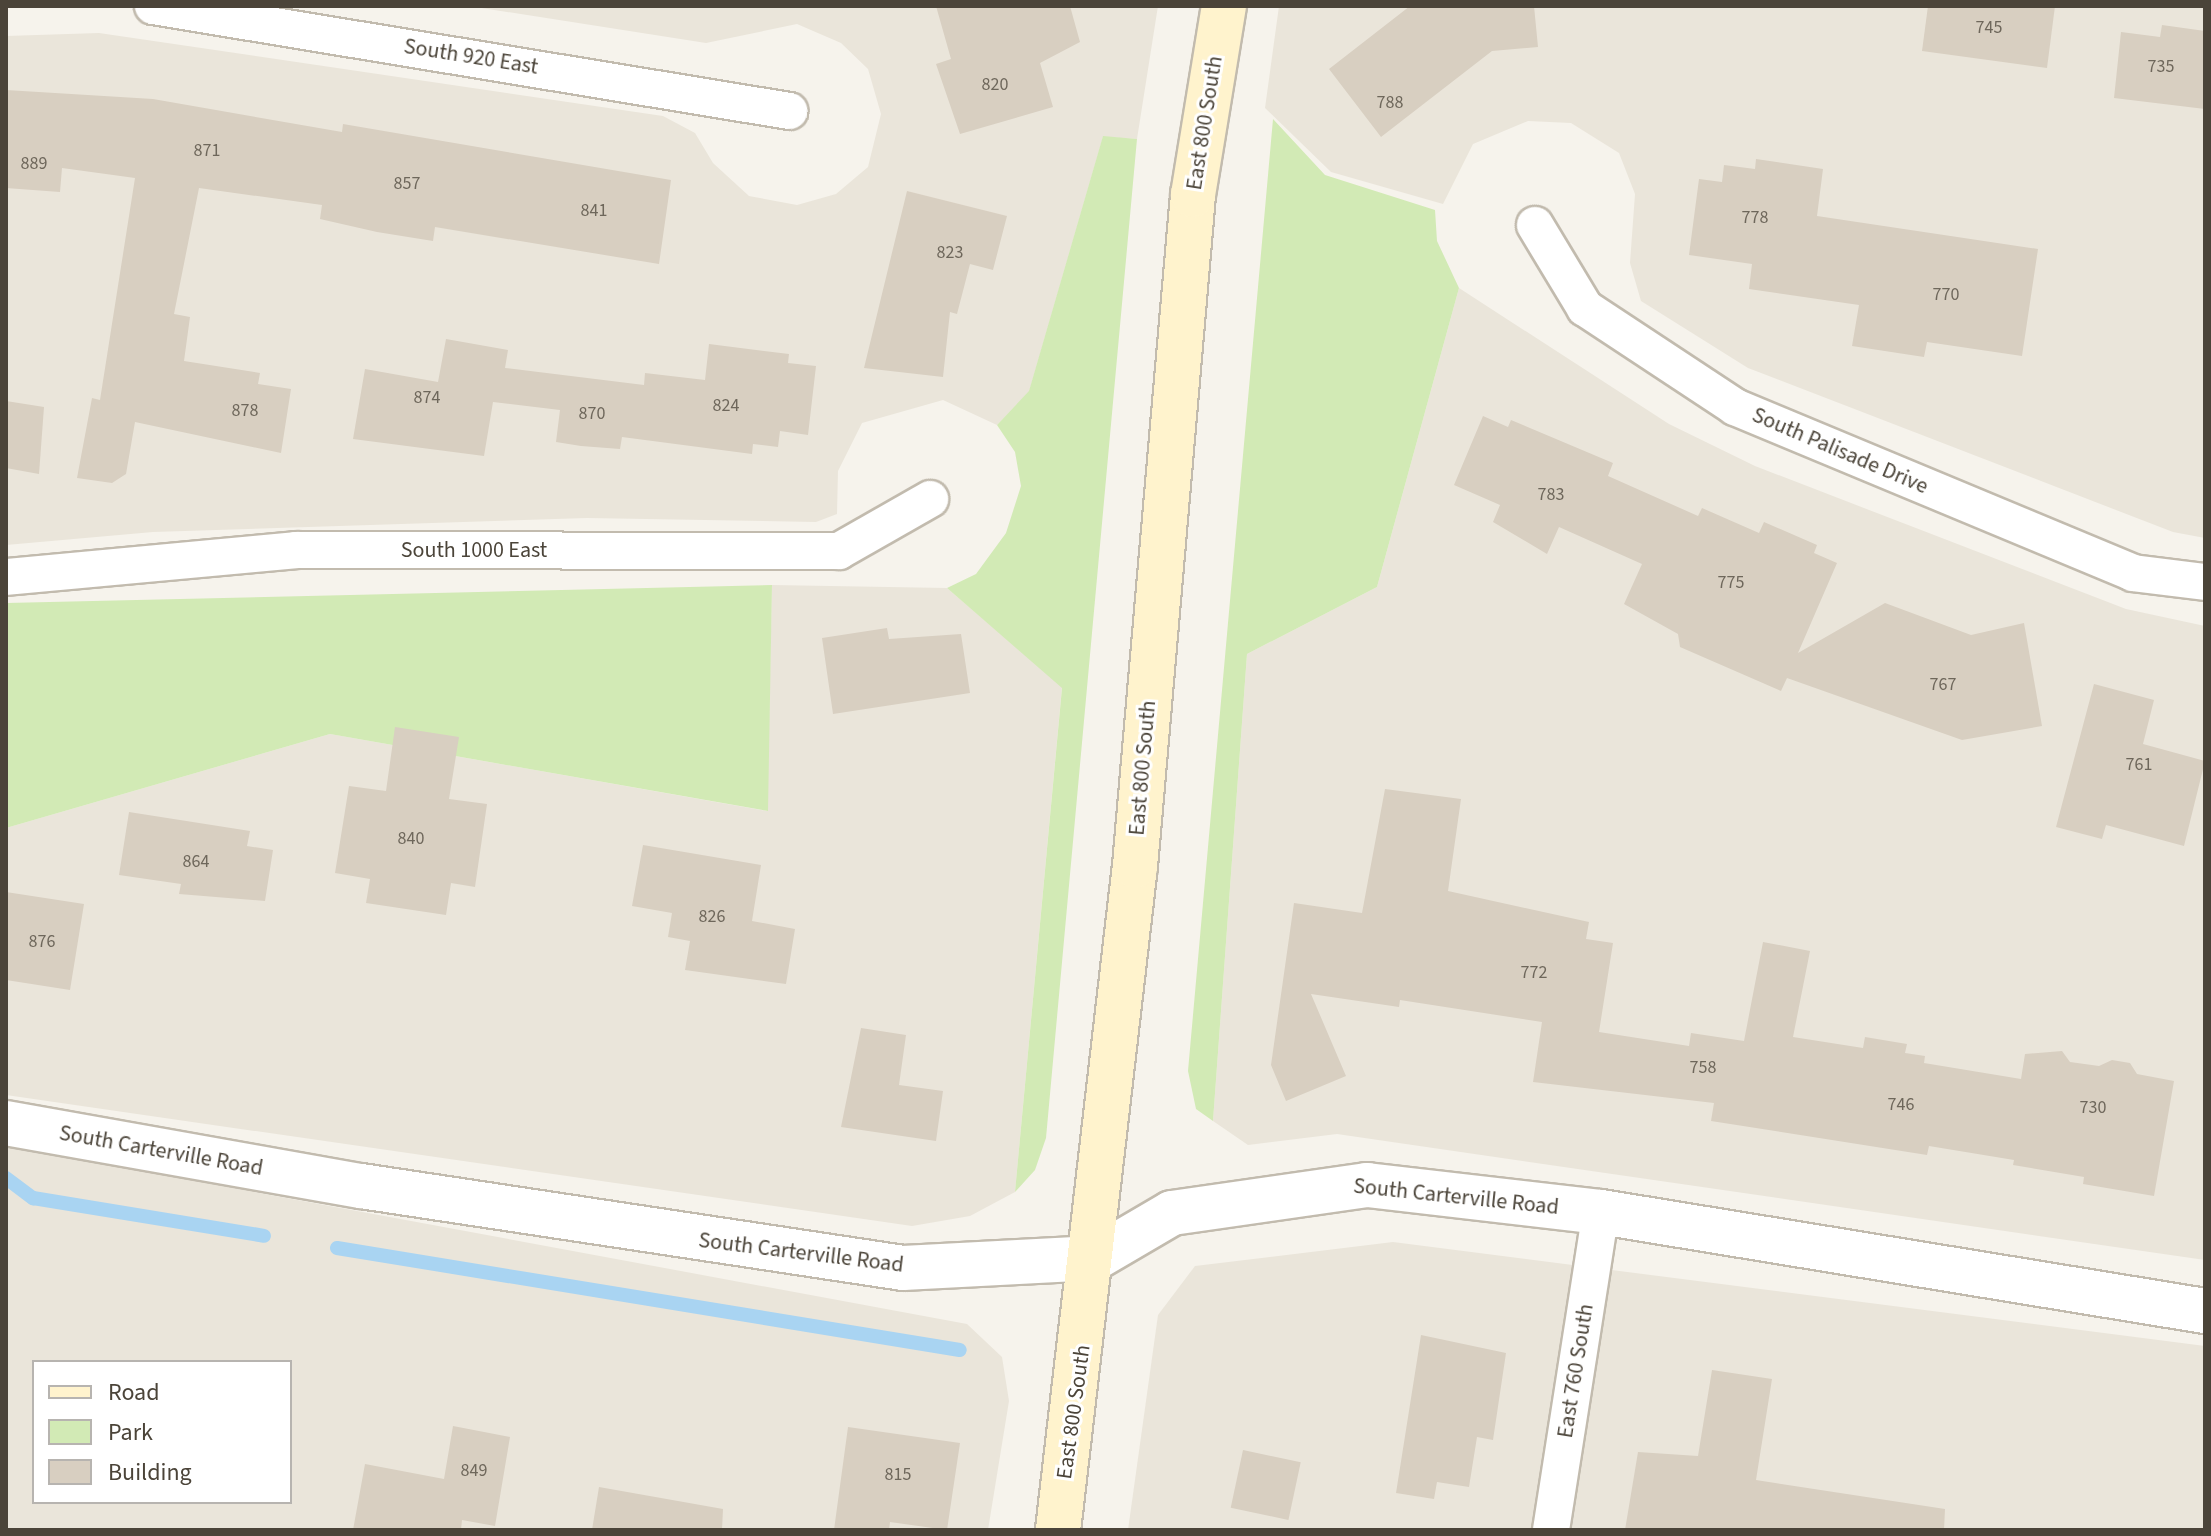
<!DOCTYPE html>
<style>
body{margin:0}
#map{position:relative;width:2211px;height:1536px;overflow:hidden;background:#f6f3ec;font-family:"Source Sans 3",sans-serif}
div>[style]{position:absolute}
.residential>*{inset:0;background:#eae5da}
.green>*{inset:0;background:#d2eab5}
.stream>*{height:14px;margin:-7px;padding:0 7px;transform-origin:7px;border-radius:7px;background:#a9d4f2}
.building>*{inset:0;background:#d8cfc1;transform-origin:0 0}
.roads{filter:drop-shadow(2px 0 #c2bbae) drop-shadow(-2px 0 #c2bbae) drop-shadow(0 2px #c2bbae) drop-shadow(0 -2px #c2bbae)}
.minor>*{height:36px;margin:-18px;padding:0 18px;transform-origin:18px;border-radius:18px;background:#fff}
.tertiary>*{height:44px;margin:-22px;padding:0 22px;transform-origin:22px;border-radius:22px;background:#fff}
.secondary>*{height:44px;margin:-22px;padding:0 22px;transform-origin:22px;border-radius:22px;background:#fff3cd}
span{translate:-50% -50%;white-space:nowrap;text-align:center;line-height:1.15;-webkit-text-stroke:6px #fff;paint-order:stroke}
.number-label{font-size:18px;color:#6e675b}
.number-label span{-webkit-text-stroke-width:0}
.street-label{font-size:22px;color:#4b4439}
.frame{position:absolute;inset:0;border:8px solid #4b4439;pointer-events:none}
.legend{position:absolute;left:32px;top:1360px;width:260px;height:144px;box-sizing:border-box;background:#fff;border:2px solid #b7b4b0;margin:0;padding:10px 14px;list-style:none;font-size:24px;color:#4b4439}
.legend li{display:flex;align-items:center;gap:16px;height:40px}
.legend b{width:40px;border:2px solid #b7b4b0}
</style>
<div id="map">
<div class="residential">
<i style="clip-path:polygon(469px 6px,1158px 6px,1137px 139px,1103px 137px,1029px 392px,997px 425px,943px 400px,862px 423px,838px 471px,837px 514px,816px 522px,587px 518px,153px 532px,6px 545px,6px 36px,99px 33px,663px 116px,695px 133px,713px 163px,749px 196px,797px 205px,836px 194px,868px 167px,881px 114px,868px 69px,841px 43px,797px 24px,706px 43px)"></i>
<i style="clip-path:polygon(1279px 6px,2205px 6px,2205px 538px,2173px 532px,1748px 368px,1641px 301px,1630px 263px,1635px 194px,1619px 153px,1571px 123px,1528px 121px,1473px 144px,1443px 204px,1331px 172px,1265px 108px)"></i>
<i style="clip-path:polygon(1459px 288px,1669px 424px,1755px 466px,2126px 609px,2205px 626px,2205px 1260px,1337px 1134px,1248px 1145px,1213px 1121px,1247px 654px,1377px 587px)"></i>
<i style="clip-path:polygon(772px 585px,947px 588px,1062px 687px,1015px 1192px,970px 1216px,912px 1226px,6px 1095px,6px 828px,330px 734px,767px 811px)"></i>
<i style="clip-path:polygon(evenodd,6px 1146px,967px 1324px,1002px 1357px,1009px 1401px,988px 1530px,6px 1530px,6px 1146px,34px 1362px,290px 1362px,290px 1502px,34px 1502px,34px 1362px)"></i>
<i style="clip-path:polygon(1393px 1242px,2205px 1346px,2205px 1530px,1128px 1530px,1158px 1315px,1195px 1266px)"></i>
</div>
<div class="green">
<i style="clip-path:polygon(1273px 119px,1325px 175px,1435px 210px,1437px 241px,1459px 288px,1377px 587px,1247px 654px,1213px 1121px,1196px 1109px,1188px 1071px)"></i>
<i style="clip-path:polygon(1103px 136px,1137px 139px,1046px 1138px,1035px 1170px,1015px 1192px,1062px 688px,947px 588px,976px 574px,1006px 533px,1021px 486px,1015px 452px,997px 425px,1029px 391px)"></i>
<i style="clip-path:polygon(772px 585px,768px 811px,330px 734px,6px 828px,6px 603px)"></i>
</div>
<div class="stream">
<i style="left:6px;top:1178px;width:34px;rotate:37deg"></i>
<i style="left:33px;top:1198px;width:234px;rotate:9.3deg"></i>
<i style="left:337px;top:1248px;width:631px;rotate:9.3deg"></i>
</div>
<div class="building">
<i style="clip-path:polygon(936px 6px,1070px 6px,1080px 42px,1040px 63px,1053px 107px,960px 134px,936px 64px,951px 59px)"></i>
<i style="clip-path:polygon(1410px 6px,1534px 6px,1538px 47px,1492px 51px,1381px 137px,1329px 69px)"></i>
<i style="clip-path:polygon(1928px 6px,2055px 6px,2047px 68px,1922px 51px)"></i>
<i style="clip-path:polygon(2162px 25px,2205px 31px,2205px 109px,2114px 98px,2121px 32px,2160px 37px)"></i>
<i style="clip-path:polygon(6px 90px,153px 99px,342px 132px,343px 124px,671px 180px,659px 264px,435px 227px,433px 241px,377px 232px,320px 219px,322px 205px,199px 188px,174px 314px,190px 317px,184px 361px,260px 373px,258px 384px,291px 389px,281px 453px,135px 422px,126px 474px,112px 483px,77px 478px,92px 398px,100px 400px,135px 178px,62px 168px,60px 192px,6px 188px)"></i>
<i style="clip-path:polygon(1756px 159px,1823px 169px,1817px 216px,2038px 249px,2022px 356px,1927px 342px,1924px 357px,1852px 346px,1859px 305px,1749px 289px,1752px 264px,1689px 255px,1699px 179px,1722px 182px,1724px 165px,1755px 169px)"></i>
<i style="clip-path:polygon(907px 191px,1007px 216px,993px 270px,970px 264px,957px 314px,950px 312px,943px 377px,864px 368px)"></i>
<i style="clip-path:polygon(446px 339px,508px 350px,505px 368px,644px 385px,645px 373px,705px 380px,709px 344px,789px 354px,788px 363px,816px 366px,808px 435px,780px 431px,778px 447px,753px 444px,752px 454px,622px 437px,620px 449px,581px 446px,556px 442px,560px 410px,493px 402px,484px 456px,353px 439px,365px 369px,438px 382px)"></i>
<i style="clip-path:polygon(6px 401px,44px 407px,39px 474px,6px 468px)"></i>
<i style="clip-path:polygon(1483px 416px,1508px 427px,1511px 420px,1613px 463px,1608px 476px,1698px 516px,1702px 508px,1759px 533px,1764px 522px,1817px 545px,1814px 553px,1837px 563px,1798px 653px,1885px 603px,1971px 635px,2024px 623px,2042px 726px,1962px 740px,1787px 678px,1781px 691px,1680px 647px,1678px 634px,1624px 604px,1642px 564px,1559px 527px,1547px 554px,1493px 522px,1500px 505px,1454px 485px)"></i>
<i style="clip-path:polygon(887px 628px,889px 639px,961px 634px,970px 693px,833px 714px,822px 638px)"></i>
<i style="clip-path:polygon(2094px 684px,2154px 700px,2143px 744px,2205px 761px,2184px 846px,2106px 825px,2102px 839px,2056px 827px)"></i>
<i style="clip-path:polygon(395px 727px,459px 737px,449px 799px,487px 804px,475px 887px,451px 883px,446px 915px,366px 903px,370px 879px,335px 873px,349px 786px,386px 791px)"></i>
<i style="clip-path:polygon(1385px 789px,1461px 799px,1448px 891px,1589px 922px,1586px 939px,1613px 943px,1599px 1032px,1689px 1046px,1691px 1033px,1744px 1041px,1763px 942px,1810px 951px,1793px 1037px,1863px 1048px,1865px 1037px,1907px 1044px,1905px 1053px,1925px 1056px,1924px 1063px,2021px 1079px,2025px 1054px,2062px 1051px,2070px 1062px,2099px 1066px,2112px 1060px,2130px 1063px,2137px 1074px,2174px 1081px,2154px 1196px,2083px 1184px,2084px 1177px,2013px 1165px,2014px 1160px,1929px 1146px,1927px 1155px,1711px 1121px,1714px 1103px,1533px 1082px,1542px 1022px,1400px 1000px,1399px 1007px,1311px 994px,1346px 1076px,1286px 1101px,1271px 1065px,1294px 903px,1362px 913px)"></i>
<i style="clip-path:polygon(129px 812px,250px 831px,247px 846px,273px 850px,265px 901px,179px 894px,181px 884px,119px 875px)"></i>
<i style="clip-path:polygon(643px 845px,761px 865px,752px 921px,795px 929px,786px 984px,685px 970px,690px 941px,668px 937px,672px 913px,632px 906px)"></i>
<i style="clip-path:polygon(6px 892px,84px 904px,70px 990px,6px 980px)"></i>
<i style="clip-path:polygon(861px 1028px,906px 1035px,899px 1085px,943px 1091px,936px 1141px,841px 1127px)"></i>
<i style="clip-path:polygon(1421px 1335px,1506px 1353px,1493px 1440px,1477px 1437px,1469px 1487px,1437px 1482px,1434px 1499px,1396px 1493px)"></i>
<i style="clip-path:polygon(1712px 1370px,1772px 1379px,1756px 1480px,1945px 1509px,1944px 1530px,1625px 1530px,1638px 1452px,1698px 1456px)"></i>
<i style="clip-path:polygon(453px 1426px,510px 1437px,495px 1526px,462px 1520px,461px 1530px,353px 1530px,365px 1464px,444px 1479px)"></i>
<i style="clip-path:polygon(848px 1427px,960px 1443px,947px 1530px,890px 1522px,889px 1530px,834px 1530px)"></i>
<i style="left:1243px;top:1450px;width:59px;height:59px;rotate:12deg"></i>
<i style="clip-path:polygon(599px 1487px,723px 1509px,722px 1530px,592px 1530px)"></i>
</div>
<div class="roads">
<div class="minor">
<i style="left:153px;top:6px;width:645px;rotate:9.37deg"></i>
<i style="left:1535px;top:225px;width:97px;rotate:58.9deg"></i>
<i style="left:1585px;top:308px;width:180px;rotate:33.4deg"></i>
<i style="left:1735px;top:407px;width:431px;rotate:22.6deg"></i>
<i style="left:2133px;top:573px;width:73px;rotate:7.1deg"></i>
<i style="left:6px;top:577px;width:291px;rotate:-5.3deg"></i>
<i style="left:296px;top:550px;width:543px;rotate:0.11deg"></i>
<i style="left:839px;top:551px;width:105px;rotate:-29.7deg"></i>
<i style="left:1551px;top:1530px;width:322px;rotate:-81.1deg"></i>
</div>
<div class="tertiary">
<i style="left:6px;top:1123px;width:361px;rotate:10.1deg"></i>
<i style="left:361px;top:1186px;width:548px;rotate:8.6deg"></i>
<i style="left:903px;top:1268px;width:192px;rotate:-3deg"></i>
<i style="left:1095px;top:1258px;width:89px;rotate:-30.3deg"></i>
<i style="left:1172px;top:1213px;width:197px;rotate:-8.2deg"></i>
<i style="left:1367px;top:1185px;width:236px;rotate:6.6deg"></i>
<i style="left:1601px;top:1212px;width:612px;rotate:9.31deg"></i>
</div>
<div class="secondary">
<i style="left:1058px;top:1530px;width:668px;rotate:-83.39deg"></i>
<i style="left:1135px;top:866px;width:674px;rotate:-85.06deg"></i>
<i style="left:1193px;top:195px;width:192px;rotate:-80.7deg"></i>
</div>
</div>
<div class="number-label">
<span style="left:1989px;top:28px">745</span>
<span style="left:2161px;top:67px">735</span>
<span style="left:995px;top:85px">820</span>
<span style="left:1390px;top:103px">788</span>
<span style="left:207px;top:151px">871</span>
<span style="left:34px;top:164px">889</span>
<span style="left:407px;top:184px">857</span>
<span style="left:594px;top:211px">841</span>
<span style="left:1755px;top:218px">778</span>
<span style="left:950px;top:253px">823</span>
<span style="left:1946px;top:295px">770</span>
<span style="left:427px;top:398px">874</span>
<span style="left:726px;top:406px">824</span>
<span style="left:245px;top:411px">878</span>
<span style="left:592px;top:414px">870</span>
<span style="left:1551px;top:495px">783</span>
<span style="left:1731px;top:583px">775</span>
<span style="left:1943px;top:685px">767</span>
<span style="left:2139px;top:765px">761</span>
<span style="left:411px;top:839px">840</span>
<span style="left:196px;top:862px">864</span>
<span style="left:712px;top:917px">826</span>
<span style="left:42px;top:942px">876</span>
<span style="left:1534px;top:973px">772</span>
<span style="left:1703px;top:1068px">758</span>
<span style="left:1901px;top:1105px">746</span>
<span style="left:2093px;top:1108px">730</span>
<span style="left:474px;top:1471px">849</span>
<span style="left:898px;top:1475px">815</span>
</div>
<div class="street-label">
<span style="left:471px;top:57px;rotate:9deg">South 920 East</span>
<span style="left:1205px;top:123px;rotate:-81deg">East 800 South</span>
<span style="left:1840px;top:451px;rotate:23deg">South Palisade Drive</span>
<span style="left:474px;top:551px">South 1000 East</span>
<span style="left:1143px;top:768px;rotate:-85deg">East 800 South</span>
<span style="left:161px;top:1151px;rotate:10deg">South Carterville Road</span>
<span style="left:1456px;top:1197px;rotate:6deg">South Carterville Road</span>
<span style="left:801px;top:1253px;rotate:7deg">South Carterville Road</span>
<span style="left:1576px;top:1371px;rotate:-81deg">East 760 South</span>
<span style="left:1074px;top:1412px;rotate:-82deg">East 800 South</span>
</div>
<div class="frame"></div>
<ul class="legend">
<li><b style="height:10px;background:#fff3cd"></b>Road</li>
<li><b style="height:22px;background:#d2eab5"></b>Park</li>
<li><b style="height:22px;background:#d8cfc1"></b>Building</li>
</ul>
</div>
